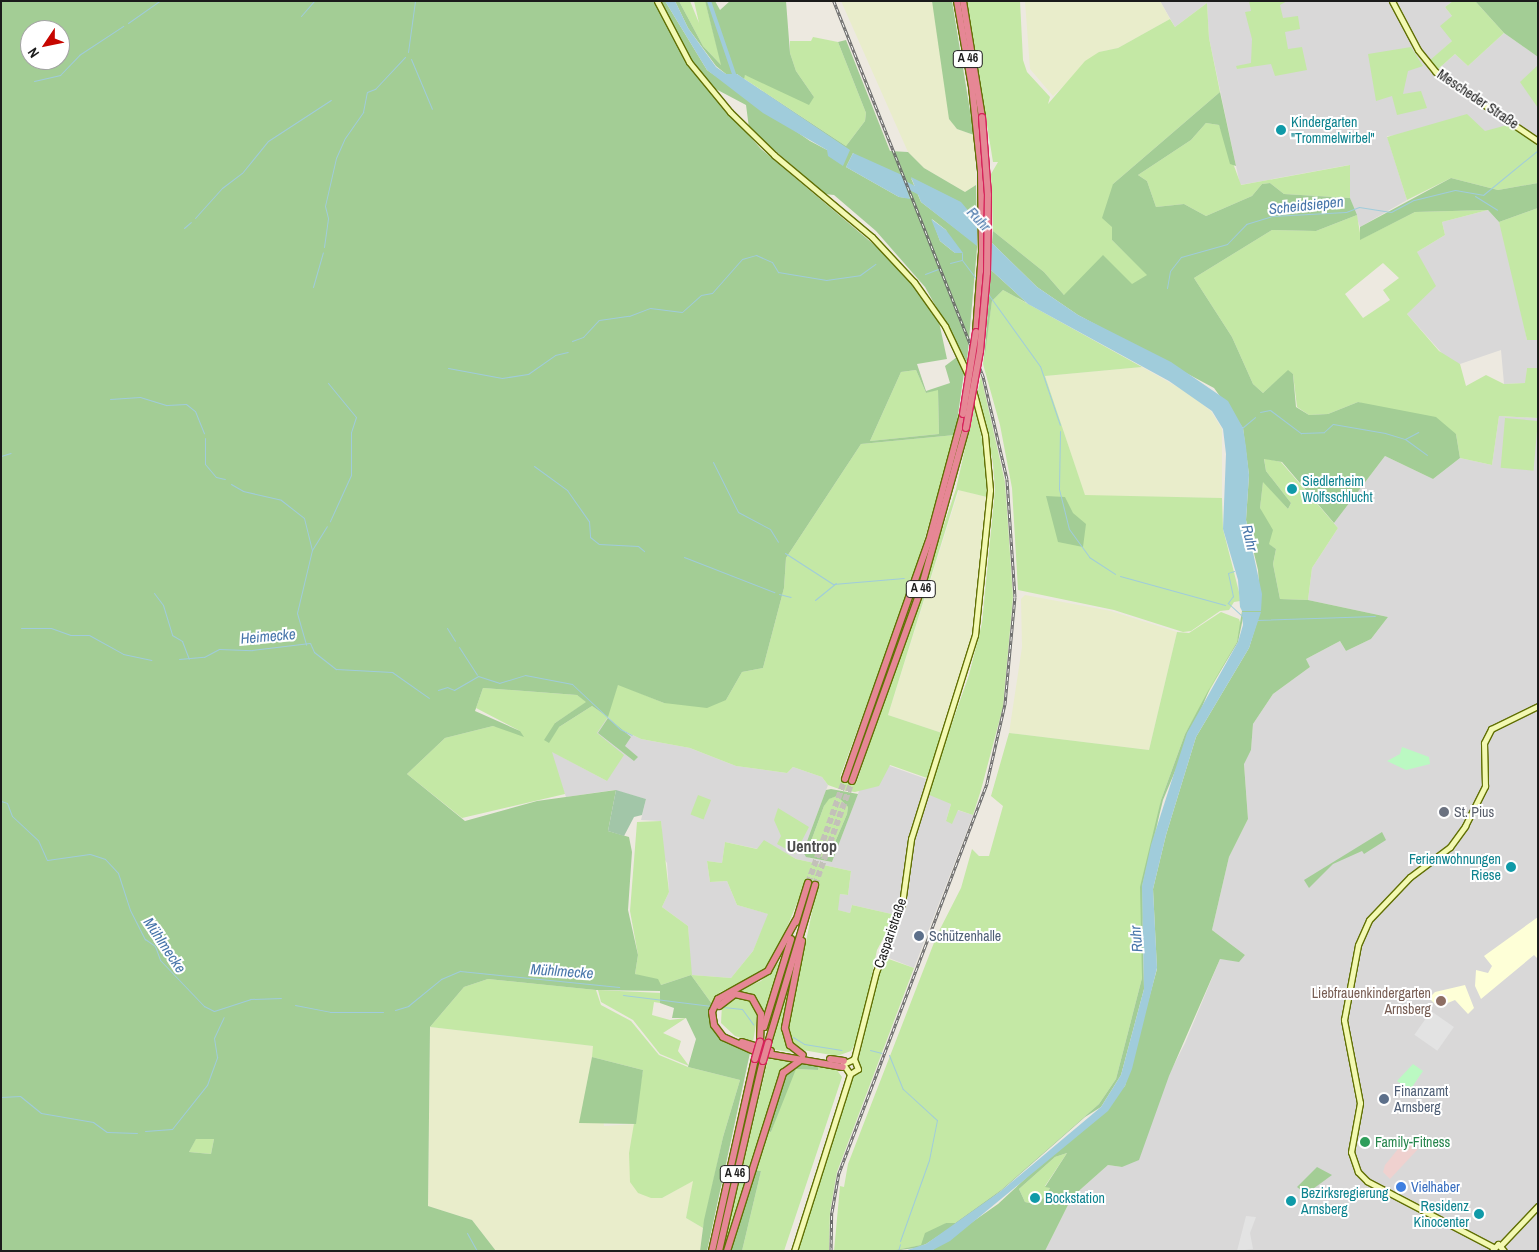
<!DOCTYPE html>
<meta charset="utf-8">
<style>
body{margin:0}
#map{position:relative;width:1539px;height:1252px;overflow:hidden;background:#ede9e0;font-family:"Archivo Narrow",sans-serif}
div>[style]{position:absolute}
.residential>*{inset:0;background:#d9d8d8}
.commercial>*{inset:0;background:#efd1cf}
.education>*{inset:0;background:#feffd7}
.farmland>*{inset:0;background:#e9edcb}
.grass>*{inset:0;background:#c4e8a5;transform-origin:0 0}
.forest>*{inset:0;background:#a3cd95}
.cemetery>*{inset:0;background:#a2c6a8}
.park>*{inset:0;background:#bbf9c2}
.parking>*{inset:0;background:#e3e3e3;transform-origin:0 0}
.water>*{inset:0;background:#a0ccdb}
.stream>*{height:1px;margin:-0.5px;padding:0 0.5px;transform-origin:0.5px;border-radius:0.5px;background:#a0ccdb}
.canal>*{height:4px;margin:-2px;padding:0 2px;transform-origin:2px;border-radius:2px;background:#a0ccdb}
.river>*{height:6px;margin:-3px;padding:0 3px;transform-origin:3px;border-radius:3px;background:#a0ccdb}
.highway-tunnel>*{height:6px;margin-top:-3px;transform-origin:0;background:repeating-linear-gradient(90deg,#c3c0b9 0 6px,transparent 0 9px)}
.roads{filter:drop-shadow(1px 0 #617004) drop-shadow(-1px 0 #617004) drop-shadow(0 1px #617004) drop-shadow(0 -1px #617004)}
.secondary>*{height:5px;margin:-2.5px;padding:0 2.5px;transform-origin:2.5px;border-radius:2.5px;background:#f3f9b2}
.highway>*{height:6px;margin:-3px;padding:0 3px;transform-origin:3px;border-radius:3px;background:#e68795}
.rail>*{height:3px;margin-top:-1.5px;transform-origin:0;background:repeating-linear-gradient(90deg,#fff 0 4px,#696969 0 8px);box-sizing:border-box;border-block:1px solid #696969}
.bridges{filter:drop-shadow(1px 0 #d6235a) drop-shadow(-1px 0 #d6235a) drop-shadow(0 1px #d6235a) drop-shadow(0 -1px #d6235a)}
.highway-bridge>*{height:6px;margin:-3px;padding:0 3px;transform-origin:3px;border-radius:3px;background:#e68795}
.dots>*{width:14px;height:14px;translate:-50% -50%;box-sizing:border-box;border:2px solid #fff;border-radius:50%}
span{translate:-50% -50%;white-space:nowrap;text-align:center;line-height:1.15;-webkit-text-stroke:4px #fff;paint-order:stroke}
.shield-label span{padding:1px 4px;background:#fff;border:1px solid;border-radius:4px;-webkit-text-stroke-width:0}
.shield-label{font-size:12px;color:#1b1b1b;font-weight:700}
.street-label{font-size:14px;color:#1b1b1b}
.culture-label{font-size:14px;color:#0d838f}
.left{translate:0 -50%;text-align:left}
.right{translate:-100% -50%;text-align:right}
.worship-label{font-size:14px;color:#5b616d}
.service-label{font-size:14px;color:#4e5e75}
.education-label{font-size:14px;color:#785e54}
.leisure-label{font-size:14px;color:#27864d}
.shop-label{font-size:14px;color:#366cbe}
.water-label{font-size:15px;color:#4876aa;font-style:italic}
.quarter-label{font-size:16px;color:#4e4e4e;font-weight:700}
.frame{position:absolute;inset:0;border:2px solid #1b1b1b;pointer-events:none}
.north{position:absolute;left:20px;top:20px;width:50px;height:50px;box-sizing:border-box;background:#fff;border:1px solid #a4a4a4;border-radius:50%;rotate:236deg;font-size:14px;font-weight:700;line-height:20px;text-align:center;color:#1b1b1b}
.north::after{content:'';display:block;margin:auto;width:18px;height:22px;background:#c60600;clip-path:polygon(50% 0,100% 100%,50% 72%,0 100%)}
</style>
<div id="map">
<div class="residential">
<i style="clip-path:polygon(1160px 1px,1453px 1px,1445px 7px,1452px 16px,1452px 41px,1430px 61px,1437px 70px,1455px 54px,1468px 66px,1504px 33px,1538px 57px,1538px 145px,1485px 131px,1387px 136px,1407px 200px,1360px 227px,1350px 198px,1349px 165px,1240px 185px,1209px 38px,1207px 3px,1175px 27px)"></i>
<i style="clip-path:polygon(1488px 210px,1499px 222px,1511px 258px,1527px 340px,1538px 340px,1538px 368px,1527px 368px,1526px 383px,1504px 384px,1501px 350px,1460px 364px,1448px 360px,1407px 314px,1420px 300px,1417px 252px,1445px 235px,1442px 222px)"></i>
<i style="clip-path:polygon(1499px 416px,1538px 418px,1538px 1251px,1045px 1251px,1072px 1197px,1108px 1165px,1122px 1167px,1185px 1043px,1220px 959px,1239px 961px,1245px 955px,1212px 930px,1229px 857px,1248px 819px,1244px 763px,1251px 750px,1253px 724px,1273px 694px,1310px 667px,1306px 659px,1340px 641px,1346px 651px,1371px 639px,1388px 617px,1308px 600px,1312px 568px,1338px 528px,1334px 523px,1385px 456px,1433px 479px,1460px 458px,1492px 465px)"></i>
<i style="clip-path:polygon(608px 717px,620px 729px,641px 739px,690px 748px,736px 766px,787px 773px,793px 767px,822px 777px,828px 785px,804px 849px,809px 858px,832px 862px,859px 791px,882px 775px,887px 765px,932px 781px,951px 804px,946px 821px,957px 810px,973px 815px,914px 968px,879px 954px,896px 915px,852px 905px,850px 913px,837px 910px,840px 894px,848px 895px,851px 871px,796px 859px,764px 841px,758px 849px,725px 842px,722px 863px,707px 861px,710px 882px,727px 881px,737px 905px,769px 914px,753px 951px,731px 978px,691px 975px,688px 926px,662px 907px,669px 892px,667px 863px,663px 857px,661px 821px,641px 820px,646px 799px,614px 790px,566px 797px,557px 773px,551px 751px,607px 781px,596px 733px)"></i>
</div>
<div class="commercial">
<i style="clip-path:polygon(1407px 1138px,1418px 1149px,1390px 1179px,1383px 1172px,1385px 1165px)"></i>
</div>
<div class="education">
<i style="clip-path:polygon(1538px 917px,1538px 959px,1534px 955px,1481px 999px,1475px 986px,1476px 970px,1488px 973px,1492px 966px,1484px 956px)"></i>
<i style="clip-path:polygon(1465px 985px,1474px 1008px,1468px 1014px,1455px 1000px,1438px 1007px,1429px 998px,1435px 992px)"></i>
</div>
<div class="farmland">
<i style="clip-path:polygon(841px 1px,932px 1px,957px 129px,974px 135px,976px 185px,965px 192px,924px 168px,908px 152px)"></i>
<i style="clip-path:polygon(1025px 1px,1160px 1px,1170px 19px,1118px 48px,1099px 52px,1053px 96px,1030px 69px)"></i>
<i style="clip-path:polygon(1142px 367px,1190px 394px,1211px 411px,1222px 429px,1222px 498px,1085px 496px,1045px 376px)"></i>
<i style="clip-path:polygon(959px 490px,987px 497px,970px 647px,942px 733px,888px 715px)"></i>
<i style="clip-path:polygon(1025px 595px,1111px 611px,1177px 632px,1149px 750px,1009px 733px,1022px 647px,1021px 599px)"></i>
<i style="clip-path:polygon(430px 1027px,594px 1046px,604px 1126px,636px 1124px,629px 1153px,638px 1193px,662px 1198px,694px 1180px,686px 1218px,703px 1228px,700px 1251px,496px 1251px,472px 1220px,428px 1206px)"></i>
</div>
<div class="grass">
<i style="clip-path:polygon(679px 1px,690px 1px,699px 23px,694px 1px,705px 1px,722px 66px,703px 46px)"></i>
<i style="clip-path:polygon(967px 1px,1020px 1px,1023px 60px,1027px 72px,1050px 97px,1048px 104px,1085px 61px,1099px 52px,1118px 48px,1170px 19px,1175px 27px,1207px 3px,1209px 38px,1220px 92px,1113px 184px,1112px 240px,1148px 275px,1133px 284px,1064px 295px,1044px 272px,993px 231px,991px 174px,998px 162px,993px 162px)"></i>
<i style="clip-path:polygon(1249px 1px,1287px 1px,1280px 5px,1283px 18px,1298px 16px,1300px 29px,1285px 32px,1288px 49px,1302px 47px,1307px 70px,1275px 76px,1271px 64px,1237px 69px,1236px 66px,1251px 63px,1252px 39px,1245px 12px,1251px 11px)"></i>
<i style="clip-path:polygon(1453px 1px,1475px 1px,1504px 33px,1468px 66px,1455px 54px,1437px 70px,1429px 61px,1452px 41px,1440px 26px,1452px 16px,1445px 7px)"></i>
<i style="clip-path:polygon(813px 37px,838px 42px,866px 113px,865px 121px,846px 146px,743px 78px,745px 75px,814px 97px,796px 71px,790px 53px,790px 41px,811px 41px)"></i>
<i style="clip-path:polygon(1411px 47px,1423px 66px,1408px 71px,1403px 94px,1421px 91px,1427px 108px,1397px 115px,1392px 96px,1376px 101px,1368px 54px)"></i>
<i style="clip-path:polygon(1538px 65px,1538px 108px,1520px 82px)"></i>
<i style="clip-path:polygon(1467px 114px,1485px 131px,1511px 124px,1534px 140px,1538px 145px,1538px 183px,1498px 190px,1451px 178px,1407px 200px,1387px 137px)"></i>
<i style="clip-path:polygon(1206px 123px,1219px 125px,1241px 185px,1350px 165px,1350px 198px,1284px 194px,1270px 183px,1262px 184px,1252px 196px,1206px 216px,1184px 204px,1156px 207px,1147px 181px,1138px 175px,1191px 140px)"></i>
<i style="clip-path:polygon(1538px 208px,1538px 340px,1527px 340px,1499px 222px)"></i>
<i style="clip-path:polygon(evenodd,1488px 210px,1442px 222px,1445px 235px,1417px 252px,1436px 286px,1407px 314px,1439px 351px,1460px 364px,1466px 386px,1486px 375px,1504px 384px,1525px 383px,1527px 368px,1538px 368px,1538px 418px,1499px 416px,1492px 465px,1460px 458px,1456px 434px,1358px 402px,1328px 414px,1309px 415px,1297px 407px,1293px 374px,1288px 371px,1263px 393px,1253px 384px,1232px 337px,1194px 278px,1272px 230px,1316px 231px,1357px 215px,1361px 239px,1415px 212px,1488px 210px,1383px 263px,1399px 278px,1383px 290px,1390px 300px,1363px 318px,1345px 294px,1383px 263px)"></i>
<i style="clip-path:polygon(1003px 290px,1142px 367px,1045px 376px,1085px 495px,1222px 498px,1223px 529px,1239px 592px,1240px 601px,1234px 602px,1229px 610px,1220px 611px,1191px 631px,1183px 632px,1114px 610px,1018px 590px,1012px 488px,1000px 425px,983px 364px,992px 301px)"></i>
<i style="clip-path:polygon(916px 370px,926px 393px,938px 389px,939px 434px,870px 441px,901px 372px)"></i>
<i style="clip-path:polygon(981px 376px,1005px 482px,1013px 597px,1003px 707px,981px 790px,973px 815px,958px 810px,952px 824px,946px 821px,951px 804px,927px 794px,969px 675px,982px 623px,995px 490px,993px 463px,978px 391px)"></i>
<i style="clip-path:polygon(975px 404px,985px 454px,987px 497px,958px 490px,888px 715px,942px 733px,927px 778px,890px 765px,879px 786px,855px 792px,842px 790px,828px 785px,822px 777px,793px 767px,787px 773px,736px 766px,690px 748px,641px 739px,620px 729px,608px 717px,597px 733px,624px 755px,607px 781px,552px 752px,565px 794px,462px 818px,407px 774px,445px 738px,493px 726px,520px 731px,476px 708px,483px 688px,577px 695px,587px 702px,555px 723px,559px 727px,592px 706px,607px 716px,618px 684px,664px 703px,726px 700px,742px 672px,763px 668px,784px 588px,786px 558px,861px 444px,955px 435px,912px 582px,840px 777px,856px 784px,956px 489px)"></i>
<i style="left:1505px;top:418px;width:33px;height:50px;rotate:5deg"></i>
<i style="clip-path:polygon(1264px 458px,1281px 462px,1338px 528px,1312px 568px,1308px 600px,1280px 599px,1273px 564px,1276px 549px,1268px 544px,1260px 508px,1263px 481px,1288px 509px,1291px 503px,1266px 471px)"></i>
<i style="clip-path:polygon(1221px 612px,1239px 619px,1241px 625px,1237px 642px,1185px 734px,1161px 800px,1142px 924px,1142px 978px,1116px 1079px,1099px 1104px,1001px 1190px,955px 1223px,946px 1223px,922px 1245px,891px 1251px,834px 1251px,840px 1186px,844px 1187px,848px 1164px,937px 935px,961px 888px,972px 849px,979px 856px,989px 856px,1003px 806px,991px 796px,1009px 733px,1149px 750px,1177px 632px,1189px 633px)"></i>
<i style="left:698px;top:795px;width:14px;height:21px;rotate:21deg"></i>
<i style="clip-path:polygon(837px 796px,848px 807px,847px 814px,830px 854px,820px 857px,813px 853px,810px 844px,824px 806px,828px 799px)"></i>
<i style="clip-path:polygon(778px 808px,809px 827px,795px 854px,777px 844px,781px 836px,774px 820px)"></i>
<i style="clip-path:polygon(661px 821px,669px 892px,662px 907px,688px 926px,692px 975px,731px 978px,753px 951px,768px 914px,737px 905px,727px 881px,710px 882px,707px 861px,722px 863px,725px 842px,757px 849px,764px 840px,796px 859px,851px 871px,848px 895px,840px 894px,838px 910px,850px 913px,852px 905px,896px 915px,877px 950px,859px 1037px,851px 1051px,837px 1056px,797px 1049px,787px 1033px,817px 888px,805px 884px,772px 963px,760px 975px,720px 992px,712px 1004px,691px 975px,661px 985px,635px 974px,638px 955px,630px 911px,637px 822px)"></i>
<i style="clip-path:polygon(798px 947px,784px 1026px,796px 1053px,771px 1049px)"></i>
<i style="clip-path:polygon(883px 957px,914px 968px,837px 1172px,830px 1212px,829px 1251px,797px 1251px,812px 1196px,853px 1078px,859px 1072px,859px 1057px)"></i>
<i style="clip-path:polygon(781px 960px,764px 1015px,758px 999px,737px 991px,761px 981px)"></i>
<i style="clip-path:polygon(488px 979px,596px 990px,601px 1005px,631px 1021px,659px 1055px,688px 1067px,740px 1080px,723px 1137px,703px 1228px,686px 1218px,693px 1181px,662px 1198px,651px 1198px,638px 1193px,630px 1182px,629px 1153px,643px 1070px,592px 1057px,593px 1046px,430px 1027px,464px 987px)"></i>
<i style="clip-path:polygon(598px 990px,661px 993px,660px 1003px,654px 1002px,652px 1015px,670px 1020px,686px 1018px,663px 1033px,681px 1041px,678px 1051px,689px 1066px,660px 1054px,633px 1020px,601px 1002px)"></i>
<i style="clip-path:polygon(733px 997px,748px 998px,758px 1012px,753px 1042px,735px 1036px,721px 1023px,722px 1005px)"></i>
<i style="clip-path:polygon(768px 1059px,792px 1061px,782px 1070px,723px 1251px)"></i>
<i style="clip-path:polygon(819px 1066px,836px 1069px,842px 1077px,784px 1251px,742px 1251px,761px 1171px,755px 1170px,766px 1131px,771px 1132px,791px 1076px,796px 1069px,818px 1070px)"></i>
<i style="clip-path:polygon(196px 1138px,214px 1139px,211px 1154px,189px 1152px)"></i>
<i style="clip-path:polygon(1067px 1153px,1045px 1186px,1050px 1188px,1045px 1197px,1036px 1204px,1025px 1202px,1019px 1189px,1055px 1157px)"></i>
</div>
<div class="forest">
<i style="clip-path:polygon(evenodd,1px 1px,654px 1px,694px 73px,761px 149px,885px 254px,919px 289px,939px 322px,947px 359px,917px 364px,926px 391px,950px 383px,945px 366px,957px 357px,964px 373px,955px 435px,861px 444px,786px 558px,784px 588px,763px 668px,742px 672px,726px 700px,707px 708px,664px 703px,618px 685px,608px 717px,592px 706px,559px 727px,549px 743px,544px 740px,555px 723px,586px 702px,577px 695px,483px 688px,475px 711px,520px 731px,524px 737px,493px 726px,445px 738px,407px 774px,465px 821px,537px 801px,616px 790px,608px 831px,629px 837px,632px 852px,628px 910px,638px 955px,635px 974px,658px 979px,661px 985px,691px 975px,712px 1004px,710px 1020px,714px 1031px,726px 1042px,750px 1053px,707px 1251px,700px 1251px,704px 1220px,723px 1137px,740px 1080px,688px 1067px,696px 1039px,686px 1018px,672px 1018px,674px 1008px,660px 1003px,660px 991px,596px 990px,488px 979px,464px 987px,430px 1027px,428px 1206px,472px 1220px,496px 1251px,1px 1251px,1px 1px,30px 30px,60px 30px,60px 60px,30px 60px,30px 30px,1px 1px,916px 370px,926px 393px,938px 390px,939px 434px,870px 441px,901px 372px,916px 370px,1px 1px,196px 1139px,214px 1139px,211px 1154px,189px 1152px,196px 1139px)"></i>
<i style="clip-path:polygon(evenodd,660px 1px,665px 1px,707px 70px,810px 141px,827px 150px,849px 150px,785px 108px,737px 74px,726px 74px,716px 66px,688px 28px,675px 1px,679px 1px,703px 46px,721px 65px,705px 1px,715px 1px,720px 10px,730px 1px,786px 1px,790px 53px,796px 71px,814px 97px,809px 105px,745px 75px,744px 79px,846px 146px,865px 121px,866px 113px,838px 42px,846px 40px,890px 151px,908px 152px,924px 168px,965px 192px,976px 185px,977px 248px,967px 362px,925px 287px,876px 231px,834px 195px,825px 194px,749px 128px,746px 105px,712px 87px,690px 58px,660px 1px,853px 153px,910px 198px,899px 197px,846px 167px,853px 153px,660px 1px,911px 178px,977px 245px,921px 202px,911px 178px,660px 1px,932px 219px,946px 230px,955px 253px,940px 241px,932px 219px)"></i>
<i style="clip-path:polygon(932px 1px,952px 1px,974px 135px,957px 129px,949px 119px)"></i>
<i style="clip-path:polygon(1475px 1px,1538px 1px,1538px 57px,1504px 33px)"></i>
<i style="clip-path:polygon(evenodd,1220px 92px,1236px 166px,1230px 164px,1219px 125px,1206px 123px,1191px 140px,1138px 175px,1147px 181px,1156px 207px,1184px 204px,1206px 216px,1252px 196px,1262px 184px,1270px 183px,1284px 194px,1350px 198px,1357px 215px,1316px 231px,1272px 230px,1194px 278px,1232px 337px,1253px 384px,1263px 393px,1288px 370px,1293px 374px,1296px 407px,1309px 415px,1328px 414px,1358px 402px,1436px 417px,1456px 434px,1460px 458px,1433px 479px,1385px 456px,1334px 523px,1282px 462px,1264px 459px,1266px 471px,1291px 503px,1288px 509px,1263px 482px,1260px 508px,1273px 530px,1269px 544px,1276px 549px,1273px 564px,1280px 599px,1308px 600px,1388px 617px,1371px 639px,1346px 651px,1340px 641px,1306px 659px,1310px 667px,1273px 694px,1253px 724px,1251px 750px,1244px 764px,1248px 819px,1229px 857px,1212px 930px,1245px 955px,1239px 962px,1220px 959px,1169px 1076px,1139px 1160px,1122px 1167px,1108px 1165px,1072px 1197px,1045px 1251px,931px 1251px,998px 1204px,1125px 1086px,1157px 969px,1153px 889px,1166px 835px,1196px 737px,1249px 648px,1260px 612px,1243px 618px,1238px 642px,1210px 688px,1163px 800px,1142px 886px,1144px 989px,1121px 1075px,1101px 1107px,1085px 1117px,1001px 1191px,973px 1213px,926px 1244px,916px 1248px,891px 1251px,921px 1245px,925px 1233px,946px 1223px,955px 1223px,1001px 1190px,1099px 1104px,1116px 1079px,1142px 978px,1140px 887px,1161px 800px,1185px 734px,1208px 691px,1237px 642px,1242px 611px,1261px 610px,1258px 570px,1246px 520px,1249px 475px,1243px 428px,1214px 388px,1078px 315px,1037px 287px,992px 243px,993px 231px,1044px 272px,1064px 295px,1103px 255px,1132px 284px,1147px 275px,1112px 240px,1112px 227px,1102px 218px,1113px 184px,1220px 92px,1067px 1153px,1045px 1187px,1050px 1188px,1045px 1197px,1035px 1204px,1025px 1202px,1019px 1189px,1055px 1157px,1067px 1153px)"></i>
<i style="clip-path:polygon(1451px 178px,1498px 190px,1538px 183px,1538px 208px,1499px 222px,1488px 210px,1415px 212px,1360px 240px,1360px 227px)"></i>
<i style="clip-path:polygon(991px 270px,1027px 303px,1003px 290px,992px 301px,984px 361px)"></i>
<i style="clip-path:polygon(1046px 496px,1065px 497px,1073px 513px,1086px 524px,1083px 547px,1058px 542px)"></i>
<i style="clip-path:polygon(608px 718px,631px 737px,625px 746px,638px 757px,634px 761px,598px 733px)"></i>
<i style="clip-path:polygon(evenodd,831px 789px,858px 794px,832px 862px,806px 857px,803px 852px,826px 790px,831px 789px,837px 796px,848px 807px,847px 814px,830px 854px,820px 857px,813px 853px,810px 844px,824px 806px,829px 799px,837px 796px)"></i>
<i style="clip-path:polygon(1382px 832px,1386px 840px,1364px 854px,1362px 851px,1333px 864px,1309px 888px,1304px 880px)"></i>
<i style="clip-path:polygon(592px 1057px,643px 1070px,636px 1124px,579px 1123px)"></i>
<i style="clip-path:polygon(801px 1063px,819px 1066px,818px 1070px,796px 1069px,771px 1132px,766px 1131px,785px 1074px)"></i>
<i style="clip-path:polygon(1317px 1167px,1332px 1175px,1306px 1194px,1297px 1187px)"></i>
<i style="clip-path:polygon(755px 1170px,761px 1171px,742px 1251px,729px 1251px)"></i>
</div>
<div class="cemetery">
<i style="clip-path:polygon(616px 790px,646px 799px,642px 815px,634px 817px,624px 836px,608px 831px)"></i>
</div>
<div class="park">
<i style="clip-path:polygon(1402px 747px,1429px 757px,1430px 764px,1406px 770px,1387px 761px,1400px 754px)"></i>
<i style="clip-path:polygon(1413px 1064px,1423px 1071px,1410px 1090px,1397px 1081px)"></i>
</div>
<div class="parking">
<i style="left:1431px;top:1011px;width:28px;height:29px;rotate:35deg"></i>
<i style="clip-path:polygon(1246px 1216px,1256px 1217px,1250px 1233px,1253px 1249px,1237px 1251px)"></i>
</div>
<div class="water">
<i style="clip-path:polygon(665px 1px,675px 1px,688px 28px,716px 67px,726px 74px,737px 74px,850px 150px,843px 166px,828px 156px,827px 150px,763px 113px,707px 70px)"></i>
<i style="clip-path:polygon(853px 153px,902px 175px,910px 199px,899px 197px,846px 167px)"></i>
<i style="clip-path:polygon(911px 177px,961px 202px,977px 221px,977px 246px,921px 202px)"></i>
<i style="clip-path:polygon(931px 219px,946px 230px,963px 253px,955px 253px,940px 241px)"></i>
<i style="clip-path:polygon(992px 243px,1037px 287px,1078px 315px,1171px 362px,1228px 401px,1243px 428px,1246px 447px,1249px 475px,1246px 520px,1262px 594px,1261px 611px,1242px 611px,1240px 607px,1238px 580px,1223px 529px,1226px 454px,1223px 429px,1212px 411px,1169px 381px,1028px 304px,991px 270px)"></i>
<i style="clip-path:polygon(1242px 612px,1261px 612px,1249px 648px,1196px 737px,1166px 835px,1153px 889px,1157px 968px,1132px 1069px,1125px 1086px,1108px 1111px,950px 1241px,931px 1251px,904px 1251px,926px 1244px,1001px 1191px,1101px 1107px,1121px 1075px,1144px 989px,1142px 886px,1151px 845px,1187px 733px,1238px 642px,1243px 625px)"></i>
</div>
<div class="stream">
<i style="left:301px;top:16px;width:20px;rotate:-49deg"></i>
<i style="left:128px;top:23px;width:39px;rotate:-35deg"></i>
<i style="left:408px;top:52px;width:51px;rotate:-82.2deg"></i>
<i style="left:411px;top:59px;width:54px;rotate:67.2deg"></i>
<i style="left:34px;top:81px;width:27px;rotate:-13deg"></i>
<i style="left:60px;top:75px;width:28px;rotate:-46deg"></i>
<i style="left:79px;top:55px;width:53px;rotate:-33.4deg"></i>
<i style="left:1475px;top:196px;width:26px;rotate:32deg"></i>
<i style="left:195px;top:218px;width:40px;rotate:-48deg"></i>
<i style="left:222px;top:188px;width:25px;rotate:-37deg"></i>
<i style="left:242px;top:173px;width:41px;rotate:-50.9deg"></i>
<i style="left:268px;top:141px;width:75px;rotate:-33.1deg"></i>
<i style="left:184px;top:228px;width:9px;rotate:-41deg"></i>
<i style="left:324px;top:247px;width:29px;rotate:-82deg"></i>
<i style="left:328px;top:218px;width:12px;rotate:-104deg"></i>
<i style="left:325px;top:206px;width:49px;rotate:-77.1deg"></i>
<i style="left:336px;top:158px;width:22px;rotate:-66deg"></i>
<i style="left:345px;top:138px;width:32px;rotate:-55deg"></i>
<i style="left:363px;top:112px;width:20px;rotate:-79deg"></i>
<i style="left:367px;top:92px;width:9px;rotate:-21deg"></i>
<i style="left:375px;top:89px;width:44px;rotate:-46.8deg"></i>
<i style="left:962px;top:260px;width:26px;rotate:53deg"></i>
<i style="left:950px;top:263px;width:12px;rotate:-14deg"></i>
<i style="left:962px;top:260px;width:7px;rotate:-90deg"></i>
<i style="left:925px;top:274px;width:14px;rotate:-21deg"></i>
<i style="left:313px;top:287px;width:36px;rotate:-74deg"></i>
<i style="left:1167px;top:288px;width:17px;rotate:-80deg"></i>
<i style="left:1170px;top:271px;width:18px;rotate:-52deg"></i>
<i style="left:1181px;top:257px;width:48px;rotate:-15.8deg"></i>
<i style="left:1227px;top:244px;width:28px;rotate:-46deg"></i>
<i style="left:1246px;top:224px;width:27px;rotate:-17deg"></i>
<i style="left:1272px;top:216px;width:74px;rotate:-3.1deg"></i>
<i style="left:1346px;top:212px;width:14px;rotate:-21deg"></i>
<i style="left:1359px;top:207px;width:32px;rotate:9deg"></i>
<i style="left:1391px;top:212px;width:26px;rotate:-28deg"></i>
<i style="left:1414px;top:200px;width:42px;rotate:-13.7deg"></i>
<i style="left:1455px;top:190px;width:28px;rotate:10deg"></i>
<i style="left:1483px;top:195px;width:71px;rotate:-39.3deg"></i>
<i style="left:988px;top:294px;width:89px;rotate:54.2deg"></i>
<i style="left:1040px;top:366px;width:62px;rotate:71.3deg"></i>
<i style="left:572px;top:341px;width:12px;rotate:-20deg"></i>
<i style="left:583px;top:337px;width:23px;rotate:-47deg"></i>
<i style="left:599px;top:320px;width:30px;rotate:-8deg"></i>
<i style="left:629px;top:316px;width:22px;rotate:-21deg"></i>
<i style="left:650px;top:308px;width:32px;rotate:7deg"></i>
<i style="left:682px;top:312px;width:25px;rotate:-42deg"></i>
<i style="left:701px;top:295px;width:11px;rotate:-10deg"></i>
<i style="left:712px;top:293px;width:45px;rotate:-48.6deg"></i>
<i style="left:742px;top:259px;width:15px;rotate:-16deg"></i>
<i style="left:756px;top:255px;width:17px;rotate:24deg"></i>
<i style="left:772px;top:262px;width:12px;rotate:59deg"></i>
<i style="left:778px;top:272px;width:49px;rotate:9.5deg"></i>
<i style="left:826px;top:280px;width:34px;rotate:-8deg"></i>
<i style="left:860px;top:275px;width:19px;rotate:-36deg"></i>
<i style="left:448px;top:368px;width:55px;rotate:10.5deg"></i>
<i style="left:502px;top:378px;width:26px;rotate:-9deg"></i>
<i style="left:528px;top:374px;width:33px;rotate:-35deg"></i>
<i style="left:555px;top:355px;width:13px;rotate:-13deg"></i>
<i style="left:328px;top:383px;width:44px;rotate:50.5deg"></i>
<i style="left:356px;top:417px;width:16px;rotate:108deg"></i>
<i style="left:351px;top:432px;width:43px;rotate:90deg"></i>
<i style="left:351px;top:475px;width:51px;rotate:114.5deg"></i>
<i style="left:110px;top:399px;width:30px;rotate:-4deg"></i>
<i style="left:140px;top:397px;width:28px;rotate:17deg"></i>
<i style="left:167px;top:405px;width:19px;rotate:-3deg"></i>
<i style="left:186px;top:404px;width:11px;rotate:38deg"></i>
<i style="left:195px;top:411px;width:24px;rotate:68deg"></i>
<i style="left:1260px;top:412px;width:10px;rotate:-11deg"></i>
<i style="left:1270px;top:410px;width:39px;rotate:37deg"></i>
<i style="left:1301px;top:433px;width:23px;rotate:-2deg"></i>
<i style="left:1324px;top:432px;width:12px;rotate:-42deg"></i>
<i style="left:1333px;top:424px;width:53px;rotate:9.8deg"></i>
<i style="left:1385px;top:433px;width:21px;rotate:17deg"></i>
<i style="left:1405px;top:439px;width:27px;rotate:36deg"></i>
<i style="left:1242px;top:428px;width:17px;rotate:-40deg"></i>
<i style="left:1060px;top:431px;width:58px;rotate:91deg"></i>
<i style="left:1059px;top:489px;width:41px;rotate:76deg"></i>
<i style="left:1069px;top:529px;width:34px;rotate:54deg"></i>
<i style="left:1089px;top:557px;width:31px;rotate:33deg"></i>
<i style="left:205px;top:438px;width:26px;rotate:90deg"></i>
<i style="left:205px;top:464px;width:17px;rotate:50deg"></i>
<i style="left:216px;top:477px;width:9px;rotate:13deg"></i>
<i style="left:1405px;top:439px;width:15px;rotate:-28deg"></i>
<i style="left:1px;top:456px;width:10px;rotate:-17deg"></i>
<i style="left:713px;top:462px;width:56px;rotate:63.4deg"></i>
<i style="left:738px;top:512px;width:36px;rotate:28deg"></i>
<i style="left:770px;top:529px;width:15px;rotate:58deg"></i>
<i style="left:534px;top:466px;width:41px;rotate:36deg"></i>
<i style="left:567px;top:490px;width:38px;rotate:55deg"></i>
<i style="left:589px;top:521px;width:16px;rotate:86deg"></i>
<i style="left:590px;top:537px;width:11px;rotate:38deg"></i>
<i style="left:599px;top:544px;width:39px;rotate:3deg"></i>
<i style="left:638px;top:546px;width:8px;rotate:40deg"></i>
<i style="left:231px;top:484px;width:14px;rotate:30deg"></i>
<i style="left:243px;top:491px;width:39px;rotate:13deg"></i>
<i style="left:281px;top:500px;width:29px;rotate:38deg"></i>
<i style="left:304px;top:518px;width:33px;rotate:76deg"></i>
<i style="left:312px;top:550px;width:65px;rotate:103.4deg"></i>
<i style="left:297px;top:613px;width:33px;rotate:74deg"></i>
<i style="left:312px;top:550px;width:28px;rotate:-58deg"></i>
<i style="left:785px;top:553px;width:57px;rotate:32.9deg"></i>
<i style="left:833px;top:584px;width:71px;rotate:-4.8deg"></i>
<i style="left:684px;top:557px;width:97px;rotate:21.3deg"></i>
<i style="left:1234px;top:571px;width:6px;rotate:162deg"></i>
<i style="left:1228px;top:573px;width:24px;rotate:78deg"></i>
<i style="left:1233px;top:596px;width:9px;rotate:126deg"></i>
<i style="left:1228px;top:603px;width:19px;rotate:43deg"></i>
<i style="left:1120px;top:576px;width:109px;rotate:15.4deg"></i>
<i style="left:154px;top:593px;width:15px;rotate:53deg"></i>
<i style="left:163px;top:605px;width:31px;rotate:73deg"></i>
<i style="left:172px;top:635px;width:12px;rotate:31deg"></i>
<i style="left:182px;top:641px;width:19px;rotate:69deg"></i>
<i style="left:779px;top:594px;width:12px;rotate:14deg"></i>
<i style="left:815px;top:600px;width:27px;rotate:-39deg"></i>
<i style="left:1257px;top:620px;width:118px;rotate:-1.9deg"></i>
<i style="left:21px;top:628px;width:30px"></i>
<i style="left:51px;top:628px;width:20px;rotate:20deg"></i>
<i style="left:70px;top:635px;width:19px"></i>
<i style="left:89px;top:635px;width:39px;rotate:29deg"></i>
<i style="left:123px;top:654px;width:29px;rotate:12deg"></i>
<i style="left:447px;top:628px;width:15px;rotate:58deg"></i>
<i style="left:459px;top:647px;width:33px;rotate:57deg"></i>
<i style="left:179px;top:659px;width:25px;rotate:-5deg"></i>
<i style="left:204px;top:657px;width:17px;rotate:-28deg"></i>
<i style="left:219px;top:649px;width:33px;rotate:2deg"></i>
<i style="left:252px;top:650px;width:58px;rotate:-6.9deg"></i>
<i style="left:310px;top:643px;width:10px;rotate:66deg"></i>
<i style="left:314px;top:652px;width:28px;rotate:38deg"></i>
<i style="left:336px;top:669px;width:56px;rotate:3.1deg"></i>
<i style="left:392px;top:672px;width:45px;rotate:35.1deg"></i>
<i style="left:438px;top:690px;width:9px;rotate:-18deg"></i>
<i style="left:447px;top:687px;width:8px;rotate:23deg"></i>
<i style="left:454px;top:690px;width:28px;rotate:-30deg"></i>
<i style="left:478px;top:676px;width:22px;rotate:18deg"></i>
<i style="left:499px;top:683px;width:27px;rotate:-17deg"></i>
<i style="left:525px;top:675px;width:48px;rotate:10.8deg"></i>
<i style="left:572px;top:684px;width:66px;rotate:43.2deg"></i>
<i style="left:620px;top:729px;width:13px;rotate:27deg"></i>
<i style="left:1px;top:801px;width:6px;rotate:18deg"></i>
<i style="left:7px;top:803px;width:14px;rotate:69deg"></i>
<i style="left:12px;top:816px;width:35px;rotate:43deg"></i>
<i style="left:38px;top:840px;width:22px;rotate:66deg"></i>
<i style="left:47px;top:860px;width:43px;rotate:-7.9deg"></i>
<i style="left:90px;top:854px;width:16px;rotate:18deg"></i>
<i style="left:105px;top:859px;width:19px;rotate:47deg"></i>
<i style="left:118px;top:873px;width:39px;rotate:72deg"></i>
<i style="left:130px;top:910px;width:33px;rotate:63deg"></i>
<i style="left:145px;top:939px;width:12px;rotate:35deg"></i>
<i style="left:155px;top:946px;width:15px;rotate:70deg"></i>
<i style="left:160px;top:960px;width:64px;rotate:46.3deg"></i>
<i style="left:204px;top:1006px;width:11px;rotate:27deg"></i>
<i style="left:214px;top:1011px;width:38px;rotate:-18deg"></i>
<i style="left:250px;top:999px;width:31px;rotate:-2deg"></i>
<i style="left:623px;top:995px;width:89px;rotate:7.1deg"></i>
<i style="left:295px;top:1005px;width:36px;rotate:11deg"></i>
<i style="left:330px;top:1012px;width:53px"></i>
<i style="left:723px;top:1007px;width:19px;rotate:6deg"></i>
<i style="left:742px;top:1009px;width:19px;rotate:54deg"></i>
<i style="left:395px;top:1010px;width:14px;rotate:-17deg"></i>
<i style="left:408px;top:1006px;width:43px;rotate:-39.3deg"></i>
<i style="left:441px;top:979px;width:21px;rotate:-23deg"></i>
<i style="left:460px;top:971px;width:160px;rotate:5.7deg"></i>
<i style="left:793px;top:1037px;width:13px;rotate:32deg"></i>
<i style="left:804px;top:1044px;width:38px;rotate:9deg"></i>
<i style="left:870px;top:1050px;width:12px;rotate:14deg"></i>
<i style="left:889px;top:1055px;width:37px;rotate:68deg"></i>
<i style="left:903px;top:1089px;width:46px;rotate:42.4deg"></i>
<i style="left:937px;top:1120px;width:41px;rotate:101.3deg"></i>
<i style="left:929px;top:1160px;width:86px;rotate:109.7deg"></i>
<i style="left:1px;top:1097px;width:19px;rotate:-3deg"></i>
<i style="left:20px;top:1096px;width:27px;rotate:39deg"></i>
<i style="left:41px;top:1113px;width:53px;rotate:9.8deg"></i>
<i style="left:93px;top:1122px;width:17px;rotate:36deg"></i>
<i style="left:107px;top:1132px;width:30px;rotate:2deg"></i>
<i style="left:145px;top:1131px;width:27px;rotate:-4deg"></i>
<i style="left:172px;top:1129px;width:56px;rotate:-51.5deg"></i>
<i style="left:207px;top:1085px;width:30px;rotate:-70deg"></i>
<i style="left:217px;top:1057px;width:19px;rotate:-99deg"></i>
<i style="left:214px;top:1038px;width:23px;rotate:-65deg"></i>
<i style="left:467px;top:1233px;width:21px;rotate:61deg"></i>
<i style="left:898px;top:1251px;width:7px;rotate:-74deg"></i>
</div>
<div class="canal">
<i style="left:709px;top:1px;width:80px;rotate:71.1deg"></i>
</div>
<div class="river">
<i style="left:899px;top:181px;width:27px;rotate:28deg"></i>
</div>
<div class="highway-tunnel">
<i style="left:808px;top:883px;width:110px;rotate:-70.4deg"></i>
<i style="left:815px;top:885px;width:110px;rotate:-70.4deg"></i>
</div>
<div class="roads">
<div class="secondary">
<i style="left:657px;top:1px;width:69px;rotate:62.3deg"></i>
<i style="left:689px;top:62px;width:65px;rotate:50.6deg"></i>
<i style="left:730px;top:112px;width:62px;rotate:44.3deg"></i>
<i style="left:774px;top:155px;width:128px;rotate:39.9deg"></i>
<i style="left:872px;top:237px;width:62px;rotate:47deg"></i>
<i style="left:914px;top:282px;width:54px;rotate:54.8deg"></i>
<i style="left:945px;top:326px;width:56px;rotate:64.8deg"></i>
<i style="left:1392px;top:1px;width:55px;rotate:62deg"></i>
<i style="left:1418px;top:50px;width:28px;rotate:51deg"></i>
<i style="left:1436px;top:72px;width:123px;rotate:34.1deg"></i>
<i style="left:854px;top:1059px;width:90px;rotate:-75.8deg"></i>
<i style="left:876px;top:972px;width:73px;rotate:-69.1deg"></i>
<i style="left:902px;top:904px;width:66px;rotate:-82.1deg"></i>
<i style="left:911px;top:839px;width:214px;rotate:-72.6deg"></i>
<i style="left:975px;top:635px;width:146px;rotate:-84.1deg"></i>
<i style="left:990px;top:490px;width:55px;rotate:-95.2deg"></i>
<i style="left:985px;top:435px;width:47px;rotate:-104.9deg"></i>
<i style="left:850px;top:1074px;width:12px;rotate:-125deg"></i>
<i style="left:843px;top:1064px;width:12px;rotate:-24deg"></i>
<i style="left:850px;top:1074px;width:9px;rotate:-32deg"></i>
<i style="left:858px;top:1069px;width:11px;rotate:-112deg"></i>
<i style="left:1501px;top:1245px;width:54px;rotate:-46.5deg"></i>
<i style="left:1493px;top:1247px;width:142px;rotate:-152.4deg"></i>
<i style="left:1367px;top:1181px;width:13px;rotate:-135deg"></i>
<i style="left:1358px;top:1172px;width:21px;rotate:-109deg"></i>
<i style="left:1351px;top:1152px;width:50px;rotate:-79.6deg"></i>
<i style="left:1360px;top:1103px;width:85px;rotate:-100.9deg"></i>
<i style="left:1344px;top:1020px;width:76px;rotate:-79.4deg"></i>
<i style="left:1358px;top:945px;width:27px;rotate:-66deg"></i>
<i style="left:1369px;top:920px;width:59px;rotate:-46.4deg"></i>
<i style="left:1410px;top:877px;width:50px;rotate:-36.9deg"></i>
<i style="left:1450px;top:847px;width:26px;rotate:-54deg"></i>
<i style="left:1465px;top:826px;width:45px;rotate:-63.4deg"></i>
<i style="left:1485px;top:786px;width:43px;rotate:-91.3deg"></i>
<i style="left:1484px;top:743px;width:16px;rotate:-63deg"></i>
<i style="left:1491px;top:729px;width:52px;rotate:-26.1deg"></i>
<i style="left:794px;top:1251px;width:186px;rotate:-72.4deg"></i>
<i style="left:1492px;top:1251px;width:9px;rotate:-49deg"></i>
<i style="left:1498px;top:1244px;width:9px;rotate:49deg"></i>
</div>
<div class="highway">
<i style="left:957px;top:1px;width:87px;rotate:80.1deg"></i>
<i style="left:972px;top:87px;width:84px;rotate:83.9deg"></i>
<i style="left:981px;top:171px;width:81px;rotate:89.3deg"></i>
<i style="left:982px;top:252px;width:80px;rotate:94.3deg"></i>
<i style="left:963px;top:1px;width:118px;rotate:80.7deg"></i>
<i style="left:845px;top:779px;width:252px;rotate:-70.6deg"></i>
<i style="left:929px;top:541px;width:131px;rotate:-75deg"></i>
<i style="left:852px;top:781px;width:204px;rotate:-70.2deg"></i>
<i style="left:921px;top:589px;width:167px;rotate:-74.4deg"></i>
<i style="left:796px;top:920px;width:58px;rotate:118.8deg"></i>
<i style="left:768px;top:971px;width:57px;rotate:150.8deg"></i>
<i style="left:718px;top:999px;width:14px;rotate:115deg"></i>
<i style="left:712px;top:1012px;width:13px;rotate:81deg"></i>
<i style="left:714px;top:1025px;width:15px;rotate:53deg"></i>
<i style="left:723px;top:1037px;width:36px;rotate:24deg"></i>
<i style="left:756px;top:1052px;width:88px;rotate:9.8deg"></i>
<i style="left:796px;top:922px;width:41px;rotate:-72.9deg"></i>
<i style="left:802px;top:941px;width:89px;rotate:101.1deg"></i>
<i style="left:785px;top:1028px;width:18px;rotate:74deg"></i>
<i style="left:790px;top:1045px;width:16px;rotate:38deg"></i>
<i style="left:719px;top:1006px;width:20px;rotate:-37deg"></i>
<i style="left:735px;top:994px;width:17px;rotate:13deg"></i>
<i style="left:752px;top:998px;width:18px;rotate:61deg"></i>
<i style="left:761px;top:1014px;width:28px;rotate:92deg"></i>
<i style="left:764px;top:1027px;width:92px;rotate:-72.9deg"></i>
<i style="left:742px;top:1042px;width:30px;rotate:17deg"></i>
<i style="left:768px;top:1043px;width:165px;rotate:-73.4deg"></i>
<i style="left:830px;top:1059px;width:14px;rotate:8deg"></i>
<i style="left:712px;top:1251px;width:197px;rotate:-77.4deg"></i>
<i style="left:719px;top:1251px;width:195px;rotate:-77deg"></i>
<i style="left:727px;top:1251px;width:187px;rotate:-72.5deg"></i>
<i style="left:783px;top:1073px;width:24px;rotate:-36deg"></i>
</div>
</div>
<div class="rail">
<i style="left:831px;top:1251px;width:39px;rotate:-89deg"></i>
<i style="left:832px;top:1212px;width:40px;rotate:-80deg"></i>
<i style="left:839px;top:1173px;width:417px;rotate:-69.2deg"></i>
<i style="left:987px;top:783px;width:81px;rotate:-77.2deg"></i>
<i style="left:1005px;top:704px;width:107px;rotate:-84.7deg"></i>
<i style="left:1015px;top:597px;width:118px;rotate:-93.9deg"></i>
<i style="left:1007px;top:479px;width:106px;rotate:-103.1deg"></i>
<i style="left:983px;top:376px;width:404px;rotate:-111.7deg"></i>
</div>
<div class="bridges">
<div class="highway-bridge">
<i style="left:963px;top:414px;width:83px;rotate:-81deg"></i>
<i style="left:966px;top:428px;width:78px;rotate:-79.7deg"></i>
<i style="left:980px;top:351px;width:78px;rotate:-84.9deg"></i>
<i style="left:987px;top:273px;width:78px;rotate:-89.3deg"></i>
<i style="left:988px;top:195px;width:78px;rotate:-94.4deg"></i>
<i style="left:755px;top:1059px;width:18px;rotate:-74deg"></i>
<i style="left:763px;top:1061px;width:19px;rotate:-74deg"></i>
</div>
</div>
<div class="dots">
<i style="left:1281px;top:130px;background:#0f9aa8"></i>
<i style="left:1292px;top:489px;background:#0f9aa8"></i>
<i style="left:1444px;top:812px;background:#6b7280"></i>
<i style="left:1511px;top:867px;background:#0f9aa8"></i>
<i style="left:919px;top:936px;background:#5c6f8a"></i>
<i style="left:1441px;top:1001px;background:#8d6e63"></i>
<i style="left:1384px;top:1099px;background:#5c6f8a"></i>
<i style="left:1365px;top:1142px;background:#2e9e5b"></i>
<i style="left:1401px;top:1187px;background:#3f7fe0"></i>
<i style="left:1035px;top:1198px;background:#0f9aa8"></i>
<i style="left:1291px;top:1201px;background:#0f9aa8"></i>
<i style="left:1479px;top:1214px;background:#0f9aa8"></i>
</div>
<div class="shield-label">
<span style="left:968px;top:59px">A 46</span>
<span style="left:921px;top:589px">A 46</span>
<span style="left:735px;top:1174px">A 46</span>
</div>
<div class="street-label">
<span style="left:1478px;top:99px;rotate:34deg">Mescheder Straße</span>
<span style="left:890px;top:933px;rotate:-71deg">Casparistraße</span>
</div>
<div class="culture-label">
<span class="left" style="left:1291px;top:130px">Kindergarten<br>"Trommelwirbel"</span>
<span class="left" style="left:1302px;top:489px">Siedlerheim<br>Wolfsschlucht</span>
<span class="right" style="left:1501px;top:867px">Ferienwohnungen<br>Riese</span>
<span class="left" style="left:1301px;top:1201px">Bezirksregierung<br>Arnsberg</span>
<span class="left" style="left:1045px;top:1198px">Bockstation</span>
<span class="right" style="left:1469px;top:1214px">Residenz<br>Kinocenter</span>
</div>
<div class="worship-label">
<span class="left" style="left:1454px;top:812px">St. Pius</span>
</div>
<div class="service-label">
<span class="left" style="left:929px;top:936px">Schützenhalle</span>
<span class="left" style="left:1394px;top:1099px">Finanzamt<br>Arnsberg</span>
</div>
<div class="education-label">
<span class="right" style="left:1431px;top:1001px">Liebfrauenkindergarten<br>Arnsberg</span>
</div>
<div class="leisure-label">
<span class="left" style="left:1375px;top:1142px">Family-Fitness</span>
</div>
<div class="shop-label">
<span class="left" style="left:1411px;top:1187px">Vielhaber</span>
</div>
<div class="water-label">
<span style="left:1306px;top:205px;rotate:-6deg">Scheidsiepen</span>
<span style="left:979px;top:219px;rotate:47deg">Ruhr</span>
<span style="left:1250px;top:538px;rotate:76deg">Ruhr</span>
<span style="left:268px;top:636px;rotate:-5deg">Heimecke</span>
<span style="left:1136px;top:939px;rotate:-95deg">Ruhr</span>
<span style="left:165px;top:945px;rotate:56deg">Mühlmecke</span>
<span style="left:562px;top:971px;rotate:4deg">Mühlmecke</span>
</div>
<div class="quarter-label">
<span style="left:812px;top:846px">Uentrop</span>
</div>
<div class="frame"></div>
<div class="north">N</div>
</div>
